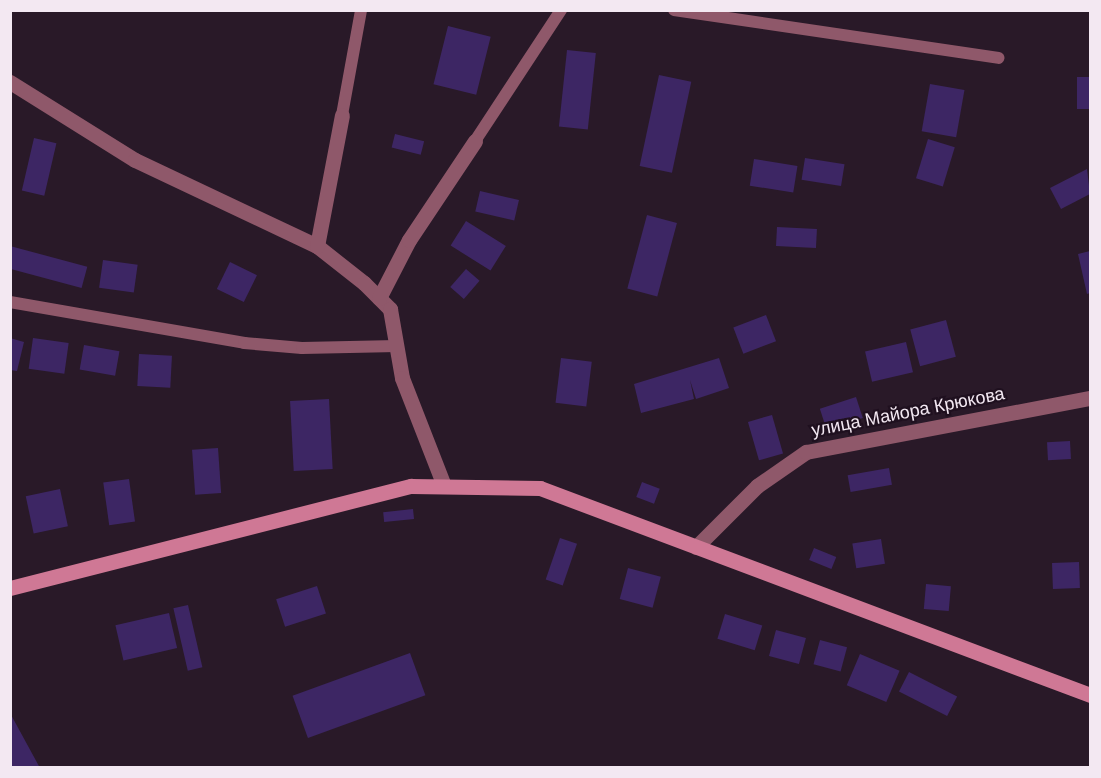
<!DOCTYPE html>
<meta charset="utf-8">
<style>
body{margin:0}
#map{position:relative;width:1101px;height:778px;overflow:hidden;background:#291928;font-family:Helvetica,sans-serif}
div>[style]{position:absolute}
.building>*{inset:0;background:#3d2664;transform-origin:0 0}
.lane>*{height:12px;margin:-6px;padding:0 6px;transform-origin:6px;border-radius:6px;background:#8f586a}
.street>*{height:15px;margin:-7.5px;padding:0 7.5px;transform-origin:7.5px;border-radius:7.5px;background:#8f586a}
.secondary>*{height:15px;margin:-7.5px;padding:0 7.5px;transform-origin:7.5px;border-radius:7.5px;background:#cf7895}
span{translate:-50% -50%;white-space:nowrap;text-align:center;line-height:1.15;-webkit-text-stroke:4.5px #1f101f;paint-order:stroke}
.street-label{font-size:18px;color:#f3e8f2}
.frame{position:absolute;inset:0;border:12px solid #f3e8f2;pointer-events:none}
</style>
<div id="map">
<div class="building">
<i style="left:448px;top:26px;width:44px;height:60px;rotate:14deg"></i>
<i style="left:567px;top:50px;width:29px;height:77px;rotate:6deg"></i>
<i style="left:659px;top:75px;width:33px;height:93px;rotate:12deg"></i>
<i style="left:1077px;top:77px;width:13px;height:32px"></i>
<i style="left:930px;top:84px;width:35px;height:48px;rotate:10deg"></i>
<i style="left:395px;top:134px;width:30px;height:14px;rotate:14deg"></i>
<i style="left:34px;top:138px;width:23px;height:54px;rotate:13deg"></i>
<i style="left:928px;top:139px;width:28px;height:41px;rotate:17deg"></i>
<i style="left:805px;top:158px;width:40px;height:22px;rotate:9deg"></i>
<i style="left:754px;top:159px;width:44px;height:27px;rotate:9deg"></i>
<i style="clip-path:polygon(1087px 169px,1090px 194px,1061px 209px,1050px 188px)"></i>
<i style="left:480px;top:191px;width:40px;height:21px;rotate:13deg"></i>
<i style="left:647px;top:215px;width:31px;height:76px;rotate:15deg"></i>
<i style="left:466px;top:221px;width:47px;height:29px;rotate:32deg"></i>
<i style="left:777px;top:227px;width:40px;height:19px;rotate:3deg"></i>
<i style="left:10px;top:246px;width:80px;height:22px;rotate:15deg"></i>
<i style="clip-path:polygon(1090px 251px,1090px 293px,1087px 294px,1078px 254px)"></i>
<i style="left:103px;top:260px;width:35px;height:28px;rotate:8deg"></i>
<i style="left:230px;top:262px;width:30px;height:30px;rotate:26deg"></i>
<i style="left:466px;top:269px;width:18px;height:24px;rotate:41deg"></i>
<i style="left:766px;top:315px;width:28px;height:35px;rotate:69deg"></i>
<i style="left:946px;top:320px;width:38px;height:37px;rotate:75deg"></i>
<i style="clip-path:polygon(10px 338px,24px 342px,17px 371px,10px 370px)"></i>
<i style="left:33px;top:338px;width:36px;height:31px;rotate:8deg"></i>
<i style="left:906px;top:342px;width:31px;height:42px;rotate:77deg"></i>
<i style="left:84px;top:345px;width:36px;height:25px;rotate:10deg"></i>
<i style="left:139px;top:354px;width:33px;height:32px;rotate:3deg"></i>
<i style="left:561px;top:358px;width:31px;height:45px;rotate:7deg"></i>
<i style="clip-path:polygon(719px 358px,729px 388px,696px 399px,690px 380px,694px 399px,641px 413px,634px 384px)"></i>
<i style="left:856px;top:397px;width:22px;height:38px;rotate:72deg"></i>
<i style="left:329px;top:399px;width:70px;height:39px;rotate:87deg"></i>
<i style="left:772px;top:415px;width:40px;height:25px;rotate:74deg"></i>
<i style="left:1070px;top:441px;width:18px;height:23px;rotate:87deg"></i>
<i style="left:218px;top:448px;width:45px;height:26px;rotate:86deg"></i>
<i style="left:889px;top:468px;width:17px;height:42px;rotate:80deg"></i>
<i style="left:129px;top:479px;width:43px;height:26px;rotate:82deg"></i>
<i style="left:642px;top:482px;width:19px;height:16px;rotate:21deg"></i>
<i style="left:60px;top:489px;width:38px;height:35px;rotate:78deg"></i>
<i style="left:413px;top:509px;width:10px;height:30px;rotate:84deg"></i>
<i style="left:560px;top:538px;width:18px;height:44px;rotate:19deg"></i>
<i style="left:881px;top:539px;width:25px;height:29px;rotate:81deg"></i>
<i style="left:814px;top:548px;width:24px;height:13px;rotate:22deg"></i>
<i style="left:1079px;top:562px;width:26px;height:27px;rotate:88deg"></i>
<i style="left:628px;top:568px;width:34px;height:32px;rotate:15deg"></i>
<i style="left:926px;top:584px;width:25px;height:25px;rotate:5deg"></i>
<i style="left:317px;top:586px;width:29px;height:43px;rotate:72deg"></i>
<i style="left:188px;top:605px;width:64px;height:15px;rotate:77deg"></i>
<i style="left:169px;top:613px;width:36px;height:55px;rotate:77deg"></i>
<i style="left:725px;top:614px;width:39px;height:26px;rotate:17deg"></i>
<i style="left:776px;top:630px;width:31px;height:27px;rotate:15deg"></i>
<i style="left:820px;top:640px;width:28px;height:25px;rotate:15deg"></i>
<i style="left:410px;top:653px;width:45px;height:125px;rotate:70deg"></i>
<i style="left:860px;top:654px;width:43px;height:34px;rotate:23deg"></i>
<i style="left:909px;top:672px;width:54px;height:22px;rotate:27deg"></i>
<i style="clip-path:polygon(10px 713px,40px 768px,10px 768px)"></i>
</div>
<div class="lane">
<i style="left:674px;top:10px;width:328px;rotate:8.4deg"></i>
<i style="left:342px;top:115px;width:107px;rotate:-79.7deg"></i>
<i style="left:475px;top:141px;width:157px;rotate:-56.7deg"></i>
<i style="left:10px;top:302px;width:238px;rotate:9.9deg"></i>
<i style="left:244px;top:343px;width:58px;rotate:4.9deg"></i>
<i style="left:302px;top:348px;width:95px;rotate:-1.2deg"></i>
</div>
<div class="street">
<i style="left:10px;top:82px;width:147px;rotate:32deg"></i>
<i style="left:135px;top:160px;width:201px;rotate:25.3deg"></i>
<i style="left:317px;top:246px;width:60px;rotate:38.2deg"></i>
<i style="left:364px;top:283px;width:37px;rotate:45deg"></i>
<i style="left:390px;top:309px;width:70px;rotate:80.1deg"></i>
<i style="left:402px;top:378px;width:116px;rotate:68.7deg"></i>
<i style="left:317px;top:246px;width:133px;rotate:-79.2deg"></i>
<i style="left:379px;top:298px;width:65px;rotate:-62.7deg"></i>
<i style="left:409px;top:240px;width:119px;rotate:-56.3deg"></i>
<i style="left:696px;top:547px;width:86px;rotate:-45deg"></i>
<i style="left:757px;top:486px;width:60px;rotate:-34.8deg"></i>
<i style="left:806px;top:452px;width:289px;rotate:-10.8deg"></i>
</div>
<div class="secondary">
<i style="left:10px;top:588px;width:414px;rotate:-14.3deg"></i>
<i style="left:411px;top:486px;width:129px;rotate:0.9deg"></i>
<i style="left:540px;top:488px;width:588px;rotate:20.62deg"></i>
</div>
<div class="street-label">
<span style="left:908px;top:412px;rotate:-11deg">улица Майора Крюкова</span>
</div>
<div class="frame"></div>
</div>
